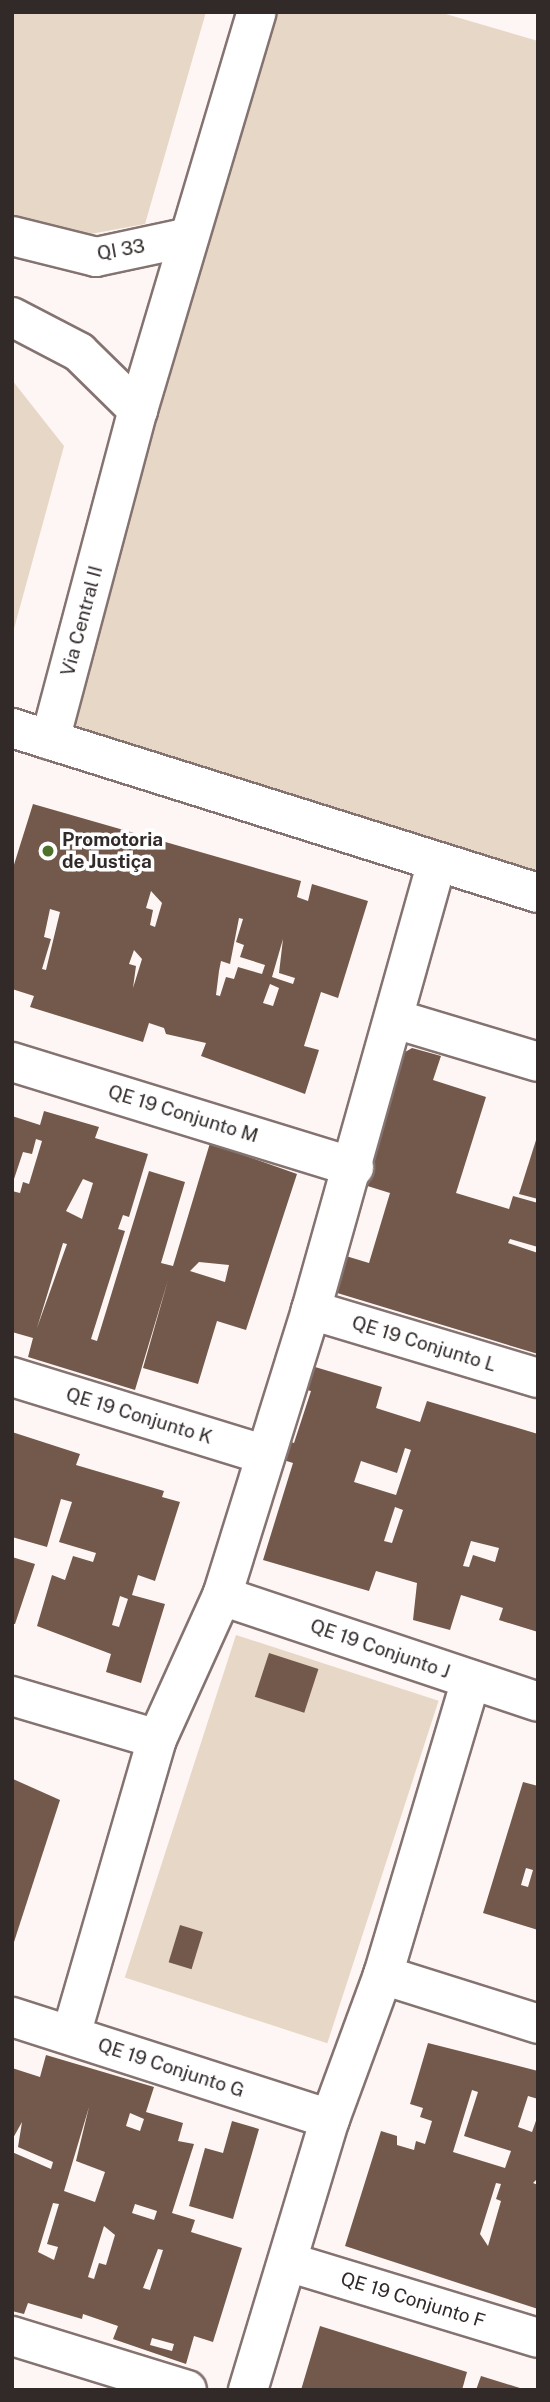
<!DOCTYPE html>
<meta charset="utf-8">
<style>
body{margin:0}
#map{position:relative;width:550px;height:2402px;overflow:hidden;background:#fef6f5;font-family:"Public Sans",sans-serif}
div>[style]{position:absolute}
.green>*{inset:0;background:#e7d7c6;transform-origin:0 0}
.building>*{inset:0;background:#73594b;transform-origin:0 0}
.roads{filter:drop-shadow(2px 0 #847370) drop-shadow(-2px 0 #847370) drop-shadow(0 2px #847370) drop-shadow(0 -2px #847370)}
.minor>*{height:38px;margin:-19px;padding:0 19px;transform-origin:19px;border-radius:19px;background:#fff}
.dots>*{width:19px;height:19px;translate:-50% -50%;box-sizing:border-box;border:4px solid #fff;border-radius:50%}
span{translate:-50% -50%;white-space:nowrap;text-align:center;line-height:1.15;-webkit-text-stroke:7px #fff;paint-order:stroke}
.street-label{font-size:19px;color:#312a29}
.poi-label{font-size:19px;color:#312a29;font-weight:700}
.left{translate:0 -50%;text-align:left}
.frame{position:absolute;inset:0;border:14px solid #312a29;pointer-events:none}
</style>
<div id="map">
<div class="green">
<i style="clip-path:polygon(12px 12px,206px 12px,145px 224px,74px 237px,12px 218px)"></i>
<i style="clip-path:polygon(266px 12px,439px 12px,538px 41px,538px 880px,78px 745px,58px 694px)"></i>
<i style="clip-path:polygon(12px 380px,64px 446px,12px 636px)"></i>
<i style="left:236px;top:1635px;width:213px;height:360px;rotate:18deg"></i>
</div>
<div class="building">
<i style="clip-path:polygon(evenodd,33px 804px,301px 881px,297px 897px,308px 901px,312px 884px,368px 901px,338px 998px,321px 992px,304px 1046px,319px 1050px,305px 1094px,201px 1056px,206px 1043px,166px 1034px,164px 1028px,149px 1023px,143px 1042px,30px 1007px,34px 996px,12px 989px,12px 871px,33px 804px,151px 891px,162px 903px,155px 927px,150px 925px,153px 910px,146px 908px,151px 891px,33px 804px,50px 909px,60px 912px,46px 970px,42px 969px,51px 939px,44px 937px,50px 909px,33px 804px,239px 918px,243px 919px,236px 942px,244px 945px,240px 957px,265px 965px,262px 974px,238px 967px,234px 979px,226px 977px,220px 996px,216px 995px,219px 971px,221px 961px,230px 964px,239px 918px,33px 804px,283px 939px,279px 973px,295px 978px,293px 984px,272px 977px,283px 939px,33px 804px,134px 950px,142px 959px,133px 988px,136px 966px,129px 964px,134px 950px,33px 804px,270px 984px,279px 988px,273px 1006px,263px 1003px,270px 984px)"></i>
<i style="clip-path:polygon(412px 1048px,441px 1056px,433px 1080px,486px 1097px,456px 1193px,509px 1209px,513px 1196px,538px 1203px,538px 1247px,510px 1239px,508px 1243px,538px 1253px,538px 1354px,334px 1292px,336px 1253px,369px 1263px,390px 1193px,361px 1184px,400px 1055px)"></i>
<i style="clip-path:polygon(evenodd,44px 1111px,99px 1127px,95px 1138px,148px 1154px,129px 1217px,123px 1215px,118px 1229px,125px 1231px,91px 1339px,97px 1341px,149px 1171px,185px 1182px,161px 1263px,173px 1266px,210px 1143px,297px 1174px,246px 1330px,217px 1321px,198px 1384px,143px 1368px,168px 1280px,135px 1390px,28px 1357px,33px 1338px,12px 1332px,12px 1191px,20px 1193px,23px 1182px,29px 1184px,42px 1141px,36px 1139px,32px 1154px,23px 1152px,12px 1185px,12px 1116px,40px 1125px,44px 1111px,83px 1179px,93px 1183px,82px 1219px,66px 1211px,83px 1179px,44px 1111px,63px 1243px,67px 1244px,37px 1328px,63px 1243px,44px 1111px,199px 1262px,229px 1265px,225px 1282px,190px 1271px,199px 1262px)"></i>
<i style="clip-path:polygon(537px 1137px,538px 1137px,538px 1199px,519px 1194px)"></i>
<i style="clip-path:polygon(evenodd,305px 1364px,382px 1387px,376px 1408px,420px 1422px,427px 1401px,538px 1434px,538px 1632px,499px 1620px,503px 1608px,461px 1595px,450px 1630px,413px 1620px,417px 1583px,376px 1571px,369px 1591px,263px 1560px,293px 1463px,277px 1458px,283px 1439px,294px 1443px,311px 1391px,299px 1388px,305px 1364px,405px 1448px,411px 1450px,396px 1495px,354px 1482px,361px 1461px,397px 1473px,405px 1448px,305px 1364px,395px 1507px,403px 1510px,392px 1543px,384px 1541px,395px 1507px,305px 1364px,471px 1541px,499px 1548px,495px 1562px,473px 1555px,469px 1567px,463px 1566px,471px 1541px)"></i>
<i style="clip-path:polygon(evenodd,12px 1432px,80px 1454px,76px 1465px,164px 1491px,162px 1497px,180px 1502px,155px 1581px,138px 1575px,132px 1595px,165px 1604px,141px 1683px,106px 1672px,111px 1654px,37px 1626px,52px 1575px,65px 1580px,73px 1556px,93px 1562px,96px 1553px,59px 1542px,72px 1502px,61px 1499px,47px 1547px,12px 1537px,12px 1432px,120px 1596px,128px 1599px,119px 1627px,112px 1625px,120px 1596px)"></i>
<i style="clip-path:polygon(12px 1557px,35px 1564px,15px 1624px,12px 1624px)"></i>
<i style="left:269px;top:1653px;width:52px;height:46px;rotate:18deg"></i>
<i style="clip-path:polygon(13px 1779px,60px 1800px,13px 1945px,12px 1782px)"></i>
<i style="clip-path:polygon(evenodd,523px 1782px,538px 1786px,538px 1930px,483px 1913px,523px 1782px,526px 1868px,533px 1870px,528px 1887px,521px 1885px,526px 1868px)"></i>
<i style="left:180px;top:1925px;width:24px;height:39px;rotate:17deg"></i>
<i style="clip-path:polygon(evenodd,428px 2043px,538px 2071px,538px 2099px,528px 2096px,518px 2127px,532px 2132px,538px 2115px,538px 2178px,533px 2183px,538px 2185px,538px 2309px,345px 2246px,381px 2131px,397px 2136px,397px 2145px,414px 2150px,416px 2141px,425px 2144px,432px 2121px,420px 2117px,423px 2108px,410px 2104px,428px 2043px,472px 2090px,478px 2092px,464px 2136px,511px 2151px,505px 2168px,453px 2152px,472px 2090px,428px 2043px,496px 2183px,501px 2184px,496px 2199px,501px 2201px,488px 2246px,480px 2234px,496px 2183px)"></i>
<i style="clip-path:polygon(evenodd,46px 2055px,154px 2087px,146px 2112px,183px 2123px,178px 2141px,194px 2144px,172px 2213px,195px 2220px,191px 2232px,242px 2248px,213px 2342px,194px 2336px,186px 2364px,113px 2339px,118px 2326px,83px 2314px,82px 2319px,28px 2303px,24px 2314px,12px 2311px,12px 2152px,51px 2169px,53px 2162px,18px 2147px,22px 2122px,12px 2140px,12px 2068px,40px 2077px,46px 2055px,89px 2107px,76px 2161px,105px 2172px,95px 2202px,64px 2191px,89px 2107px,46px 2055px,130px 2113px,144px 2119px,140px 2131px,126px 2126px,130px 2113px,46px 2055px,53px 2203px,59px 2204px,47px 2244px,58px 2247px,54px 2260px,38px 2252px,53px 2203px,46px 2055px,135px 2204px,157px 2211px,154px 2220px,132px 2213px,135px 2204px,46px 2055px,104px 2226px,115px 2235px,106px 2265px,99px 2263px,94px 2279px,88px 2277px,104px 2226px,46px 2055px,158px 2249px,163px 2250px,150px 2290px,143px 2288px,158px 2249px,46px 2055px,152px 2338px,174px 2344px,172px 2351px,150px 2345px,152px 2338px)"></i>
<i style="clip-path:polygon(232px 2121px,259px 2129px,233px 2219px,189px 2206px,205px 2148px,223px 2153px)"></i>
<i style="clip-path:polygon(320px 2326px,467px 2372px,462px 2390px,301px 2390px)"></i>
<i style="clip-path:polygon(481px 2376px,523px 2389px,523px 2390px,476px 2390px)"></i>
</div>
<div class="roads">
<div class="minor">
<i style="left:12px;top:236px;width:87px;rotate:14deg"></i>
<i style="left:96px;top:257px;width:95px;rotate:-12.1deg"></i>
<i style="left:12px;top:317px;width:76px;rotate:27.6deg"></i>
<i style="left:79px;top:352px;width:83px;rotate:44.5deg"></i>
<i style="left:12px;top:728px;width:551px;rotate:17.42deg"></i>
<i style="left:50px;top:740px;width:342px;rotate:-75.1deg"></i>
<i style="left:138px;top:410px;width:415px;rotate:-73.4deg"></i>
<i style="left:395px;top:1019px;width:149px;rotate:16.7deg"></i>
<i style="left:12px;top:1062px;width:358px;rotate:17.1deg"></i>
<i style="left:311px;top:1310px;width:237px;rotate:16.7deg"></i>
<i style="left:12px;top:1377px;width:265px;rotate:17.1deg"></i>
<i style="left:222px;top:1596px;width:333px;rotate:18.5deg"></i>
<i style="left:12px;top:1696px;width:151px;rotate:16.5deg"></i>
<i style="left:383px;top:1975px;width:163px;rotate:17.5deg"></i>
<i style="left:12px;top:2017px;width:334px;rotate:17.8deg"></i>
<i style="left:71px;top:2035px;width:308px;rotate:-73.8deg"></i>
<i style="left:157px;top:1739px;width:157px;rotate:-65.6deg"></i>
<i style="left:222px;top:1596px;width:300px;rotate:-72.7deg"></i>
<i style="left:311px;top:1310px;width:463px;rotate:-74.3deg"></i>
<i style="left:288px;top:2262px;width:261px;rotate:16.9deg"></i>
<i style="left:12px;top:2336px;width:183px;rotate:17.1deg"></i>
<i style="left:248px;top:2390px;width:283px;rotate:-73.2deg"></i>
<i style="left:330px;top:2119px;width:153px;rotate:-69.8deg"></i>
<i style="left:383px;top:1975px;width:308px;rotate:-73.4deg"></i>
</div>
</div>
<div class="dots">
<i style="left:48px;top:851px;background:#4f722b"></i>
</div>
<div class="street-label">
<span style="left:121px;top:250px;rotate:-10deg">QI 33</span>
<span style="left:82px;top:621px;rotate:-75deg">Via Central II</span>
<span style="left:183px;top:1114px;rotate:17deg">QE 19 Conjunto M</span>
<span style="left:424px;top:1344px;rotate:17deg">QE 19 Conjunto L</span>
<span style="left:139px;top:1416px;rotate:17deg">QE 19 Conjunto K</span>
<span style="left:380px;top:1649px;rotate:19deg">QE 19 Conjunto J</span>
<span style="left:171px;top:2068px;rotate:18deg">QE 19 Conjunto G</span>
<span style="left:413px;top:2300px;rotate:17deg">QE 19 Conjunto F</span>
</div>
<div class="poi-label">
<span class="left" style="left:62px;top:851px">Promotoria<br>de Justiça</span>
</div>
<div class="frame"></div>
</div>
